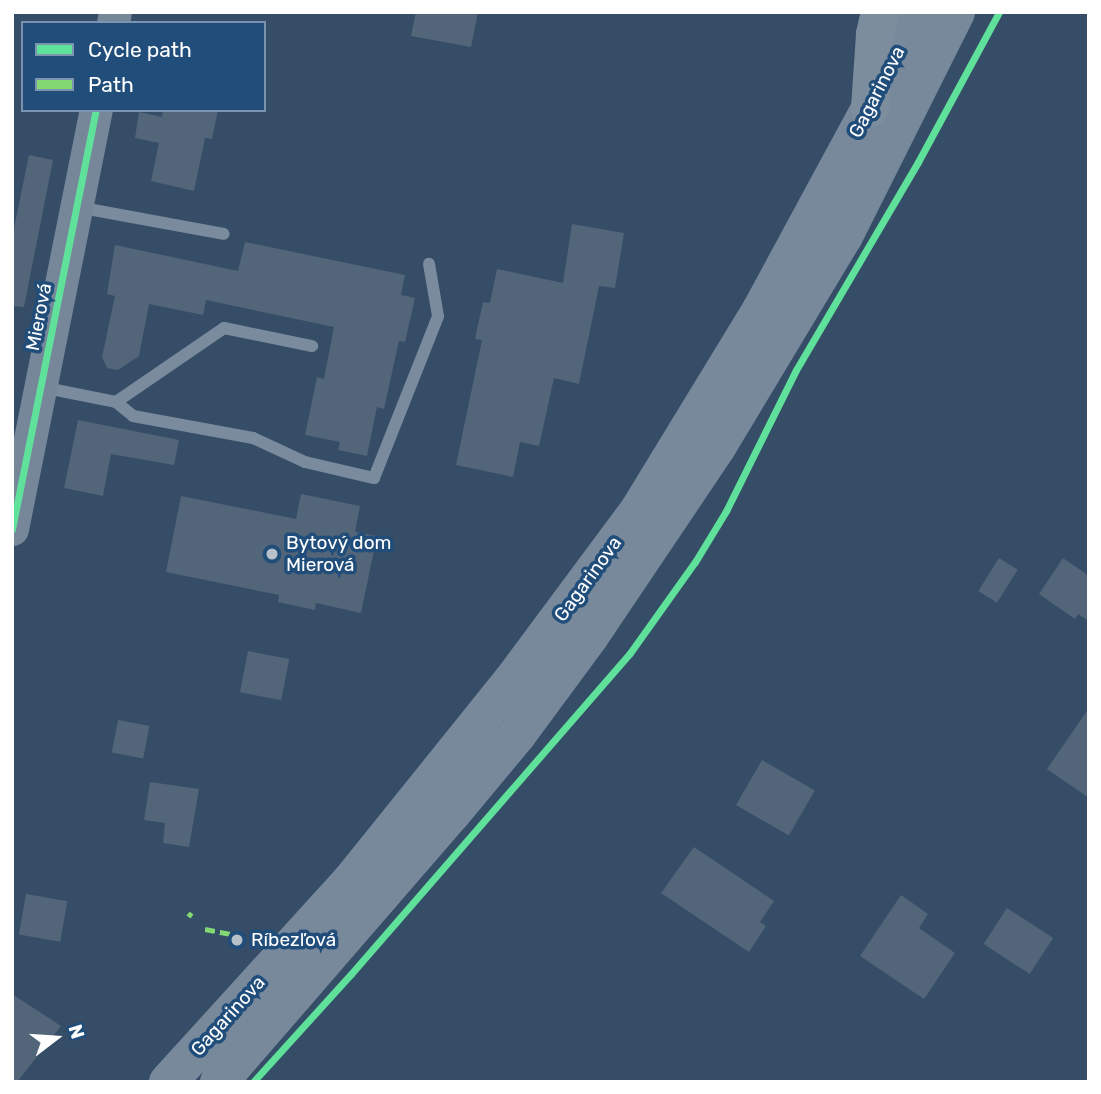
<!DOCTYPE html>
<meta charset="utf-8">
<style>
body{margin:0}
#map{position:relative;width:1101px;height:1094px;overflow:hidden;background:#354d66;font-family:Rubik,sans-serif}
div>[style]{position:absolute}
.building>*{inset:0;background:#536679;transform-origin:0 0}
.lane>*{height:12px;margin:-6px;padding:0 6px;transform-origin:6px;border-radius:6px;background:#798b9d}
.secondary>*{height:33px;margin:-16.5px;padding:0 16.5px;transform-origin:16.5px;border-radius:16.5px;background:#758799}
.primary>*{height:38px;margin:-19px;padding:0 19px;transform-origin:19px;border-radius:19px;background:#78899c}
.highway>*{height:38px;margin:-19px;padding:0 19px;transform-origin:19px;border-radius:19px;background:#7c8d9d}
.quiet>*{height:5px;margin-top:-2.5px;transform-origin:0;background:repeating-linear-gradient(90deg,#83d873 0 10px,transparent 0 15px)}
.cycleway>*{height:7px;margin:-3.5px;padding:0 3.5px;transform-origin:3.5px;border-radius:3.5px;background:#60e19b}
.dots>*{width:19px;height:19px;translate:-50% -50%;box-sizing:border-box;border:4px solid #214d7a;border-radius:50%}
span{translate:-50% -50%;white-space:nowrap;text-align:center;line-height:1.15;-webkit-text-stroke:7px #214d7a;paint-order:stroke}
.street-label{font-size:19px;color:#fff}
.poi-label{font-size:19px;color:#fff}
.left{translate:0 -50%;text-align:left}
.frame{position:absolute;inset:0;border:14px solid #fff;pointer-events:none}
.legend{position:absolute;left:21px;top:21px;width:245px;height:91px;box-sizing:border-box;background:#214d7a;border:2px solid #7a94af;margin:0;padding:9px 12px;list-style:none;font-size:21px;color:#fff}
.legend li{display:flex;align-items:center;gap:14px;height:35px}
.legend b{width:35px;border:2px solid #7a94af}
.north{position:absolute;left:21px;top:1003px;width:70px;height:70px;-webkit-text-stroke:5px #214d7a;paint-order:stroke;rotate:73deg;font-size:19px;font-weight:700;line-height:28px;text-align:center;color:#fff}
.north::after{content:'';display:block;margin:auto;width:24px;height:32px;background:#fff;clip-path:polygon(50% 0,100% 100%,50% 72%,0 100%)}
</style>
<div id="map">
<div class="building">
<i style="clip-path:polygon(416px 12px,478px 12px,471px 47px,411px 36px)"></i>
<i style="clip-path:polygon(163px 110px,218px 110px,212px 139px,205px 138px,194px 191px,151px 181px,159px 143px,135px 138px,139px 112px,162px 117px)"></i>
<i style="clip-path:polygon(29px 155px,53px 160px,24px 307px,12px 306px,12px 238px)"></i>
<i style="clip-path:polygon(572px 224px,624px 233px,615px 288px,599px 286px,579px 384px,554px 378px,539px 446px,520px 442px,513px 477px,456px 465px,482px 340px,475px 339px,483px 302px,490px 303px,497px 269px,563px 283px)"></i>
<i style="clip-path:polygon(245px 242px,405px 275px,401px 295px,415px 298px,405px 342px,399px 341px,384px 409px,377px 407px,367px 456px,338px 450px,340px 442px,305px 435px,317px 377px,324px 379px,334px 327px,206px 300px,203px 315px,149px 304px,139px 356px,118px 370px,107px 368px,102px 357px,115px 296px,107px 294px,115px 245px,238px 271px)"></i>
<i style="clip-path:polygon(78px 420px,179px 440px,174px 465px,111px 454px,103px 496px,64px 488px)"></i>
<i style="clip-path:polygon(301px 494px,360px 506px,355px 532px,377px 536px,361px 613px,316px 603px,315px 610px,278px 602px,279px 595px,166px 572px,181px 496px,296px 519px)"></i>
<i style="left:999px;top:558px;width:22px;height:39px;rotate:32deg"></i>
<i style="clip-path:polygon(1063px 558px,1089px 576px,1089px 621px,1078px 614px,1075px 619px,1039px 594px)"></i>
<i style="left:248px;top:651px;width:42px;height:42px;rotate:11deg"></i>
<i style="clip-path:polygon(1089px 708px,1089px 798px,1047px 769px)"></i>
<i style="left:118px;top:720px;width:32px;height:33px;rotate:11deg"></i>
<i style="left:762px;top:760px;width:61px;height:52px;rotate:30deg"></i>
<i style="clip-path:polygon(150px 782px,199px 789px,189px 847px,163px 843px,165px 823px,144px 820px)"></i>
<i style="clip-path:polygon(694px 847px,774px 901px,760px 922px,766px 926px,749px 952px,661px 893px)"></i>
<i style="left:26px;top:894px;width:42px;height:41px;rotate:10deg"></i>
<i style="clip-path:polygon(901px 895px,928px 914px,919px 928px,955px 953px,924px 999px,860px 956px)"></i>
<i style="left:1007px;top:908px;width:55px;height:43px;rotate:33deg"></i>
<i style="clip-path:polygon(12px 994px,61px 1026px,17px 1082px,12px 1082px)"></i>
</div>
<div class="lane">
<i style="left:77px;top:207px;width:149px;rotate:10.4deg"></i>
<i style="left:41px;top:387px;width:76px;rotate:11.3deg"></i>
<i style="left:116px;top:402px;width:22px;rotate:39deg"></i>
<i style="left:133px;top:416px;width:122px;rotate:10.4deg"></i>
<i style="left:253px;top:438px;width:57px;rotate:24.8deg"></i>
<i style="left:305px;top:462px;width:71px;rotate:13.1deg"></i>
<i style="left:374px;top:478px;width:174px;rotate:-68.4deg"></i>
<i style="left:438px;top:316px;width:53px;rotate:-99.8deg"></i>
<i style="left:116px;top:402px;width:131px;rotate:-34.4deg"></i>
<i style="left:224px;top:328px;width:90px;rotate:11.6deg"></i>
</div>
<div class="secondary">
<i style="left:113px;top:23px;width:11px;rotate:-80deg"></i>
<i style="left:12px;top:529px;width:427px;rotate:-78.7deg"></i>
</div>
<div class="primary">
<i style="left:168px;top:1082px;width:272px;rotate:-47.7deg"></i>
<i style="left:351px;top:881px;width:257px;rotate:-51.2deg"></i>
<i style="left:512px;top:681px;width:213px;rotate:-53.4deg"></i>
<i style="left:639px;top:510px;width:234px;rotate:-58.6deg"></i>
<i style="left:761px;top:310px;width:230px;rotate:-61.6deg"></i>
<i style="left:870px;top:108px;width:106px;rotate:-64.4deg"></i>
<i style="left:219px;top:1082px;width:356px;rotate:-49.1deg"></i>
<i style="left:452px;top:813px;width:102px;rotate:-50.2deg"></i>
<i style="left:517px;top:735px;width:123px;rotate:-53.6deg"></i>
<i style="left:590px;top:636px;width:228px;rotate:-56.1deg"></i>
<i style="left:717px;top:447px;width:246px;rotate:-59deg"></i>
<i style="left:844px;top:236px;width:250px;rotate:-63.4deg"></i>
</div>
<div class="highway">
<i style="left:870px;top:108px;width:74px;rotate:-86.1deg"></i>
<i style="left:875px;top:34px;width:23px;rotate:-77deg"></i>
</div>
<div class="quiet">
<i style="left:188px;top:913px;width:5px;rotate:37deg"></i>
<i style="left:205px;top:929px;width:36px;rotate:11deg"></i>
</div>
<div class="cycleway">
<i style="left:12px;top:529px;width:427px;rotate:-78.7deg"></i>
<i style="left:253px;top:1082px;width:146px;rotate:-47.8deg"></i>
<i style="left:351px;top:974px;width:425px;rotate:-49deg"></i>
<i style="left:630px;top:653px;width:112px;rotate:-54.5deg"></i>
<i style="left:695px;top:562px;width:60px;rotate:-58.7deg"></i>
<i style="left:726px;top:511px;width:157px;rotate:-63.6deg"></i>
<i style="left:796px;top:370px;width:241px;rotate:-59.6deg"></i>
<i style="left:918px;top:162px;width:170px;rotate:-61.6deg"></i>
</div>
<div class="dots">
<i style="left:272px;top:554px;background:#b8c1c9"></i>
<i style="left:237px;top:940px;background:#b8c1c9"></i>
</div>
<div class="street-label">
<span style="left:877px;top:92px;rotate:-63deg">Gagarinova</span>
<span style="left:39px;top:317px;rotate:-79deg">Mierová</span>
<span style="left:588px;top:579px;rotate:-54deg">Gagarinova</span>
<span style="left:228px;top:1016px;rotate:-48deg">Gagarinova</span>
</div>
<div class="poi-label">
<span class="left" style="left:286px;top:554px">Bytový dom<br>Mierová</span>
<span class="left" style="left:251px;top:940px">Ríbezľová</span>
</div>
<div class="frame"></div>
<ul class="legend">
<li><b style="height:9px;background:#60e19b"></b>Cycle path</li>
<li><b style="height:9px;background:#83d873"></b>Path</li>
</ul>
<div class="north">N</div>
</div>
